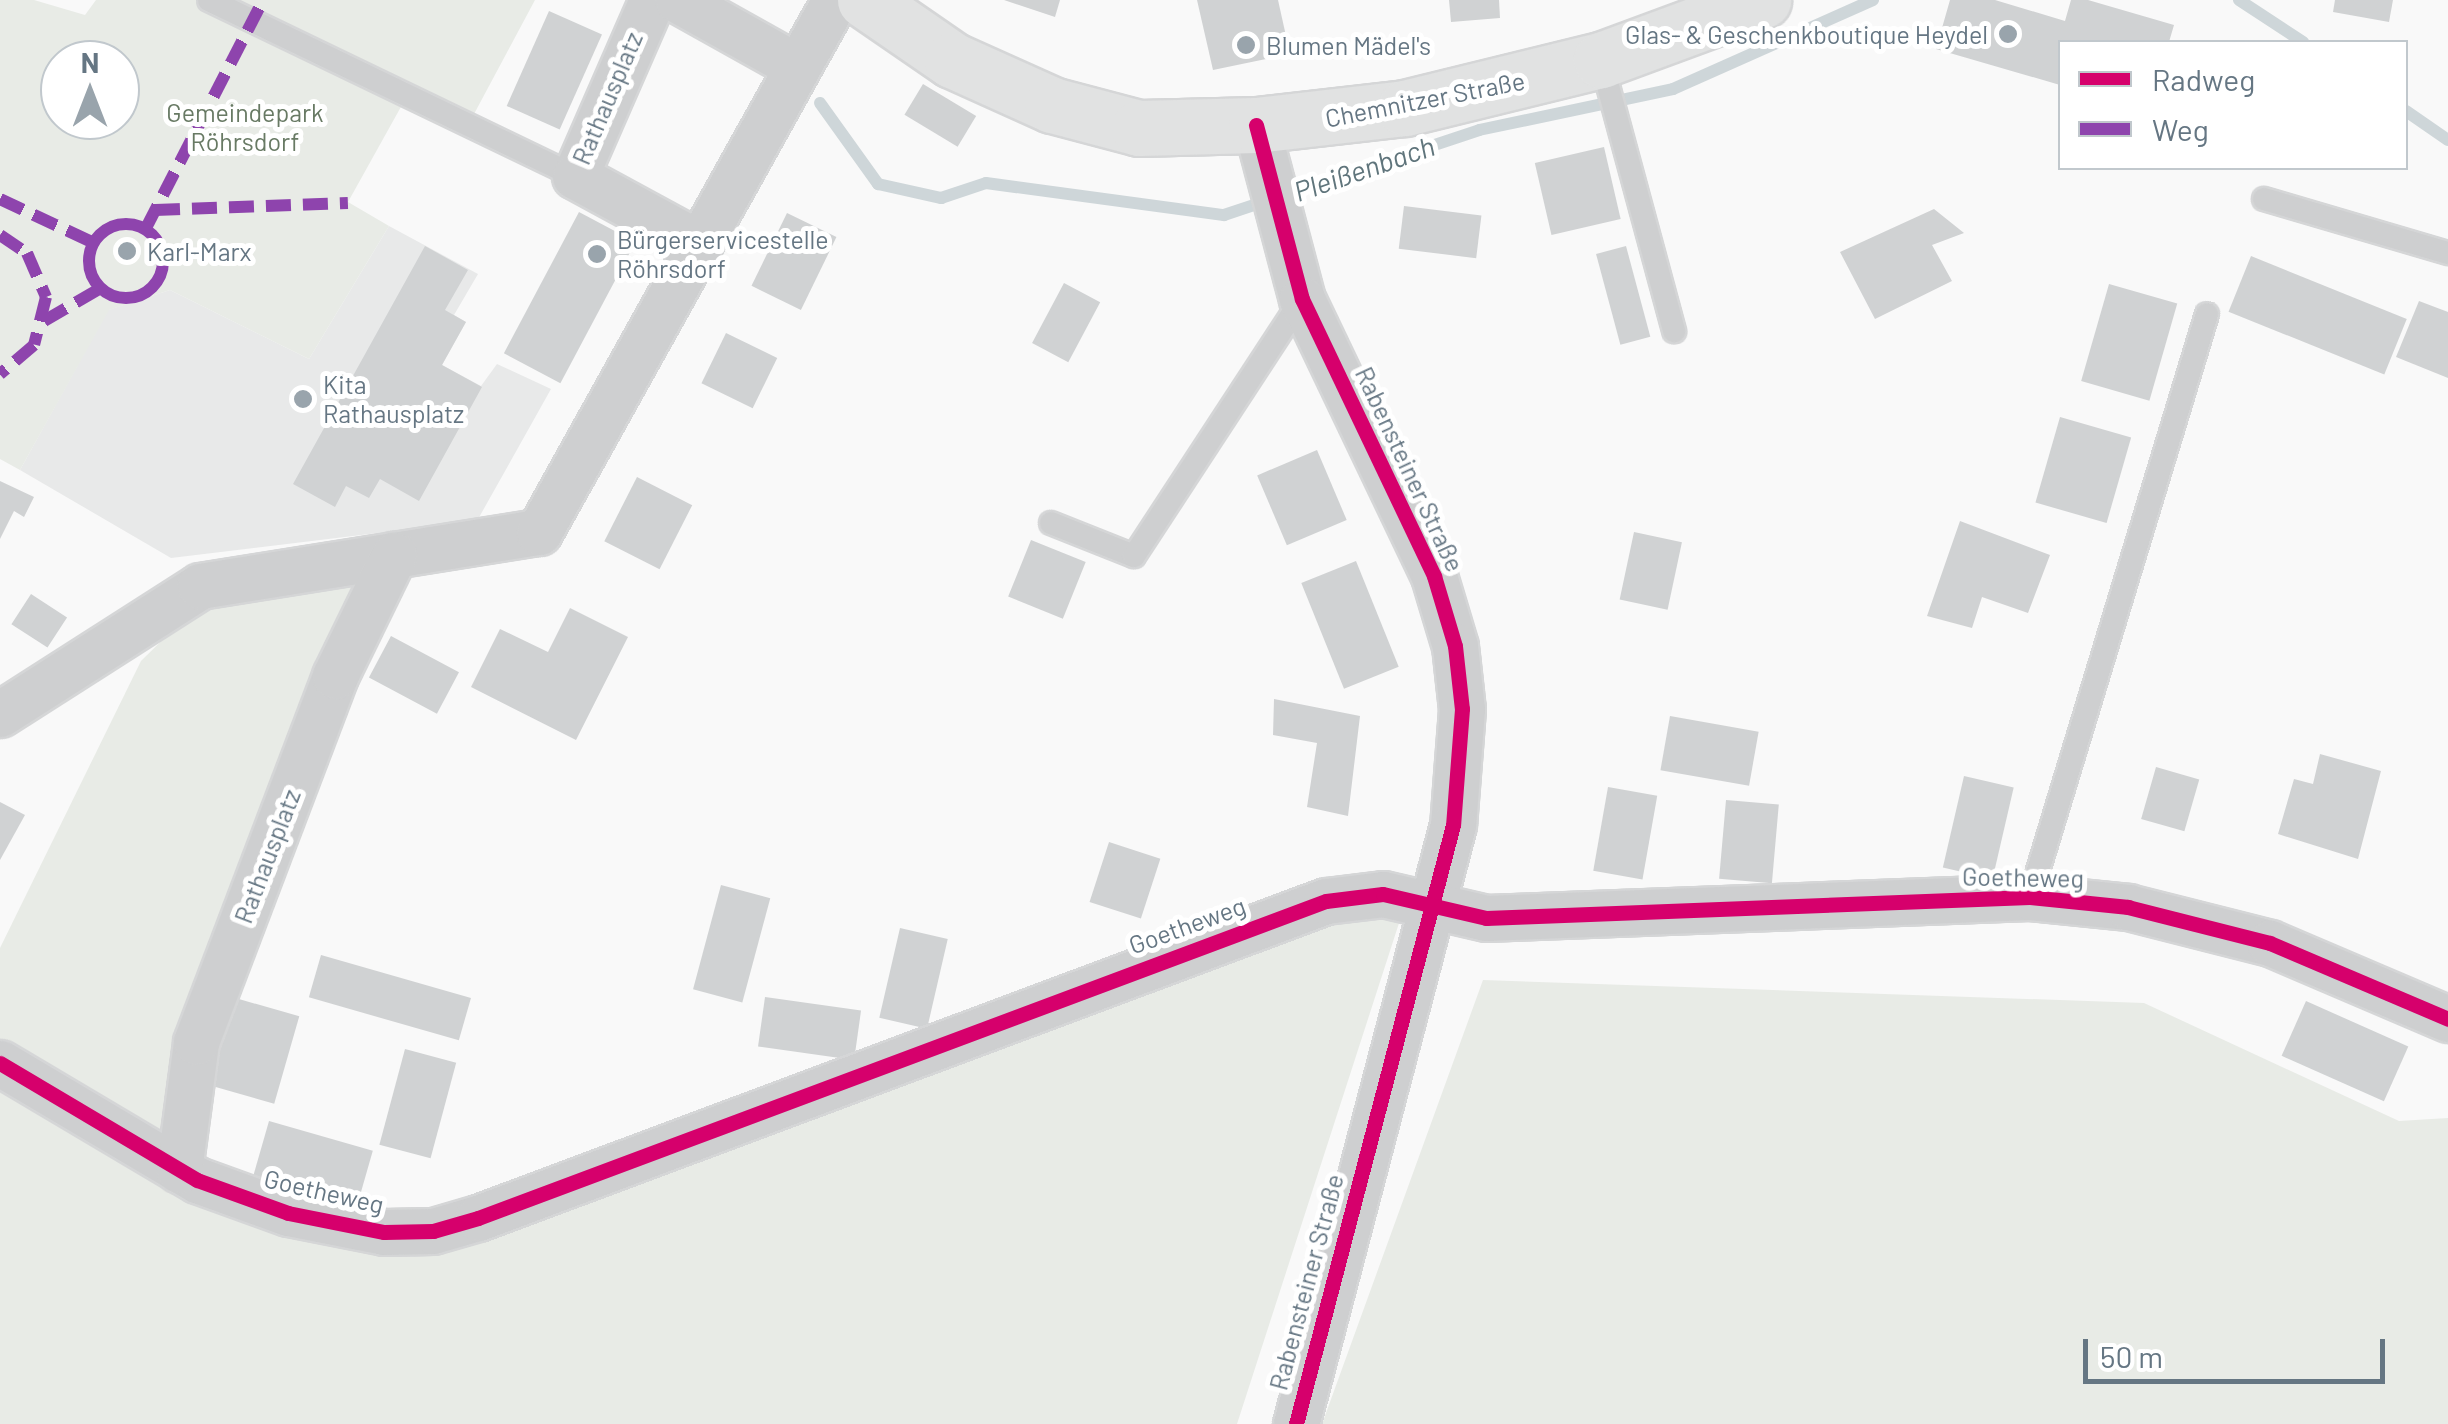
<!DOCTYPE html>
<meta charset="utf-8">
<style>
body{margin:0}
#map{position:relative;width:2448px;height:1424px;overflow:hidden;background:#f9f9f9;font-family:Barlow,sans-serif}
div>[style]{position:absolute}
.built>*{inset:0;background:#e8e9e9}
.green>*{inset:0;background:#e8ebe6}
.stream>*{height:12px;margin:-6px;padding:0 6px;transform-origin:6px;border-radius:6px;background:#ced6d9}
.building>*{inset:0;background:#d0d2d3;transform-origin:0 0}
.roads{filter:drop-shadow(2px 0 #d5d6d7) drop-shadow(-2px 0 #d5d6d7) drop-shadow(0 2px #d5d6d7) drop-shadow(0 -2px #d5d6d7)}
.lane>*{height:22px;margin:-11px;padding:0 11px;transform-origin:11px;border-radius:11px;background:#cecfd0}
.street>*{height:45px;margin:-22.5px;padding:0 22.5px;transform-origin:22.5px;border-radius:22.5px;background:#cecfd0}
.secondary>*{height:55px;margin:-27.5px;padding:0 27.5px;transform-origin:27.5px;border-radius:27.5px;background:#e1e2e2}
.quiet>*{height:12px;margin-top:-6px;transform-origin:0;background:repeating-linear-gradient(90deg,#8e44ad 0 25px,transparent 0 37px)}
.quiet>.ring{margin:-6px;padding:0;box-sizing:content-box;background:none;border:12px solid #8e44ad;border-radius:50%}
.cycleway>*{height:15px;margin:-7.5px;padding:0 7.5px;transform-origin:7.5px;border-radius:7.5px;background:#d6006c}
.dots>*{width:28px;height:28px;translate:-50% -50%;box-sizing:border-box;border:5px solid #fff;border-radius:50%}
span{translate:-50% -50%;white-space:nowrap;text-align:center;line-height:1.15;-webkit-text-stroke:10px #fff;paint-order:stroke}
.poi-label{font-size:25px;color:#657683}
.right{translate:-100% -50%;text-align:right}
.left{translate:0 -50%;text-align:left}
.street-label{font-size:25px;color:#657683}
.park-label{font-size:25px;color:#687a64}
.water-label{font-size:28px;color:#60757c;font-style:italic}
.legend{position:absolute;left:2058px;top:40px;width:350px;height:130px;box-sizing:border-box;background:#fff;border:2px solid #c1c8cd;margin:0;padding:12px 18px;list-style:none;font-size:30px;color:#657683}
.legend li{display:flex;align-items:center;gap:20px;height:50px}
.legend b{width:50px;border:2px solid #c1c8cd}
.north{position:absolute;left:40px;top:40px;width:100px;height:100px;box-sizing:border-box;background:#fff;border:2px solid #c1c8cd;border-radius:50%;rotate:0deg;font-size:28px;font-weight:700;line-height:40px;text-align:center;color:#657683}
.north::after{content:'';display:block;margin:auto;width:35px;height:45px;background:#99a4ac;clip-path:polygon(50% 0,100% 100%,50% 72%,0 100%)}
.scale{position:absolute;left:2083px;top:1339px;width:302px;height:45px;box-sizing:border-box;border:5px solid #657683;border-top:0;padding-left:12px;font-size:30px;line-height:35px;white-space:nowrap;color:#657683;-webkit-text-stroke:8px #fff;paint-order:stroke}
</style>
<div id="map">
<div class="built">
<i style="clip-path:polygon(389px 226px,478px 274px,454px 315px,466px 322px,442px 365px,481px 386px,497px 364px,551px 389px,477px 521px,171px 558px,20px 470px,108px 310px,170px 290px,309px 359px)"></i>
</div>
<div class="green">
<i style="clip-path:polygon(evenodd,0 0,34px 0,85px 15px,96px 0,535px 0,466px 129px,407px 96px,348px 202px,389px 226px,309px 359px,170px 290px,109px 310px,20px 470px,0 459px,0 0,60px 60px,120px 60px,120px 120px,60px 120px,60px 60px)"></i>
<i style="clip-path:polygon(366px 575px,163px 1135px,0 1044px,0 948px,141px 661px,202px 601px)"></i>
<i style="clip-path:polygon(1339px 916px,1400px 920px,1237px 1424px,0 1424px,0 1087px,316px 1236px,411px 1257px)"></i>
<i style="clip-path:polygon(1483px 980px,2144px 1003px,2399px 1121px,2448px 1118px,2448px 1424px,1322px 1424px)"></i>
</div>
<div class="stream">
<i style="left:2239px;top:0;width:77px;rotate:33.3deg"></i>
<i style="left:820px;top:103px;width:100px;rotate:54.4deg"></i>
<i style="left:878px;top:184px;width:65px;rotate:12.5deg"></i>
<i style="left:941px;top:198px;width:47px;rotate:-18.4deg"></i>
<i style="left:986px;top:183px;width:240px;rotate:7.7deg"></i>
<i style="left:1224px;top:215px;width:269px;rotate:-18.4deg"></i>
<i style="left:1479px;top:130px;width:198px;rotate:-11.9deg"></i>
<i style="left:1673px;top:89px;width:219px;rotate:-24deg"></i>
<i style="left:2406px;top:111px;width:51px;rotate:34.6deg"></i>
</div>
<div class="building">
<i style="clip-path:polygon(1004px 0,1060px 0,1055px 17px)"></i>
<i style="clip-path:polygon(1197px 0,1278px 0,1290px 54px,1213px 70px)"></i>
<i style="clip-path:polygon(1449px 0,1499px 0,1500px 18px,1451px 22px)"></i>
<i style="clip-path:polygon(1950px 0,1995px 0,2065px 21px,2071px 0,2088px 0,2174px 25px,2169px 42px,2060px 42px,2060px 85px,1936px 49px)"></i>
<i style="clip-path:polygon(2335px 0,2393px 0,2389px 22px,2333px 12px)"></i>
<i style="left:549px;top:11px;width:58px;height:104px;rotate:24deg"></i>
<i style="left:923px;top:84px;width:62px;height:36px;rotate:31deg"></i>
<i style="left:1604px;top:147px;width:74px;height:71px;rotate:77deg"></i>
<i style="left:1404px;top:206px;width:78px;height:43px;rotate:7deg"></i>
<i style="clip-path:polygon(1934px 209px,1964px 233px,1932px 245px,1952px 281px,1875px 319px,1840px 252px)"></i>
<i style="left:579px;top:212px;width:64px;height:160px;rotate:28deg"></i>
<i style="left:787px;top:213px;width:55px;height:81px;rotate:26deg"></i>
<i style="clip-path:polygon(425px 246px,468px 270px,445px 310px,466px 322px,442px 365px,482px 387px,419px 501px,380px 479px,369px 498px,346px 486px,335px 507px,293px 484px)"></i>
<i style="left:1626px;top:246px;width:94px;height:31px;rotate:75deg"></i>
<i style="left:2251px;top:256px;width:168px;height:60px;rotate:22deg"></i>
<i style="left:1064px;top:283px;width:41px;height:68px;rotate:28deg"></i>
<i style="left:2109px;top:284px;width:71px;height:101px;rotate:16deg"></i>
<i style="clip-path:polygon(2419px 301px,2448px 312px,2448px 378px,2396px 357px)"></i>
<i style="left:726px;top:333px;width:57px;height:56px;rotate:26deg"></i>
<i style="left:2060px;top:417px;width:74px;height:89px;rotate:16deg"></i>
<i style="left:1317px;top:450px;width:76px;height:65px;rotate:67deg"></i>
<i style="left:637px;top:477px;width:62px;height:72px;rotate:27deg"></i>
<i style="clip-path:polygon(0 481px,34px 497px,24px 517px,14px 511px,0 539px)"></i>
<i style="clip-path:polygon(1960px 521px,2050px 555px,2028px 613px,1982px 597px,1972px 628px,1927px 616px)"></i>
<i style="left:1634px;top:532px;width:49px;height:69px;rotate:12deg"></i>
<i style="left:1031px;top:540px;width:59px;height:61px;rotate:22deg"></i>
<i style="left:1356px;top:561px;width:114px;height:59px;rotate:68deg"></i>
<i style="left:31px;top:594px;width:43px;height:36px;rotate:33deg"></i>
<i style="clip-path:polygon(570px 608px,628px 637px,576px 740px,471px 687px,500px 629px,548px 652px)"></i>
<i style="left:391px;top:636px;width:77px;height:47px;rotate:28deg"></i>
<i style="clip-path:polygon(1274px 699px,1360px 716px,1348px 816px,1307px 807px,1317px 743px,1273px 735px)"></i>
<i style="left:1670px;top:716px;width:90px;height:55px;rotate:10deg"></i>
<i style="clip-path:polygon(2320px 754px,2381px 771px,2358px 859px,2278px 834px,2294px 779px,2313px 784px)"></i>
<i style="left:2156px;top:767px;width:45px;height:54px;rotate:16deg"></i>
<i style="left:1964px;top:776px;width:51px;height:94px;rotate:13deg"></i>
<i style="left:1608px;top:787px;width:50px;height:85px;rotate:10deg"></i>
<i style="left:1726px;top:800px;width:53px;height:79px;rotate:5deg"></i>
<i style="clip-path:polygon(0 802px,25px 815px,0 860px)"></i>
<i style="left:1109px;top:842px;width:54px;height:63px;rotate:18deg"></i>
<i style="left:721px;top:885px;width:51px;height:108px;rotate:15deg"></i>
<i style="left:900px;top:928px;width:49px;height:92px;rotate:13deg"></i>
<i style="left:321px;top:955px;width:156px;height:44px;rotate:16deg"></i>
<i style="left:232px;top:997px;width:70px;height:91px;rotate:16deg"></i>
<i style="left:765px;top:997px;width:97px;height:50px;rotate:8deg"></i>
<i style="left:2306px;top:1001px;width:112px;height:60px;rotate:24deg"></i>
<i style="left:405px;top:1049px;width:53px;height:99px;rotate:15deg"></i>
<i style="left:269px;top:1121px;width:108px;height:58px;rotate:16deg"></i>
</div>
<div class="roads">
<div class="lane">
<i style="left:209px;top:0;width:406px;rotate:25.7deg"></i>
<i style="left:1601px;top:60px;width:281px;rotate:74.9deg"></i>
<i style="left:2264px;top:199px;width:192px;rotate:16.4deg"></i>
<i style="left:1051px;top:523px;width:89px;rotate:21.7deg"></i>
<i style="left:1134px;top:556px;width:307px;rotate:-56.8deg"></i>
<i style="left:2030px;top:897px;width:609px;rotate:-73.11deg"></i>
</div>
<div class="street">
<i style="left:652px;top:0;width:192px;rotate:113.6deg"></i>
<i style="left:575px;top:176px;width:142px;rotate:28.5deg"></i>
<i style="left:678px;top:0;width:135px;rotate:29.2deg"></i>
<i style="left:1256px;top:125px;width:180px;rotate:75.2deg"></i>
<i style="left:1302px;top:299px;width:307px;rotate:64.5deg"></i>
<i style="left:1434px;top:576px;width:73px;rotate:73.3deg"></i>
<i style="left:1455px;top:646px;width:63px;rotate:83.7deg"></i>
<i style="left:1462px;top:709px;width:116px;rotate:94.4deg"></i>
<i style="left:1453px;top:825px;width:619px;rotate:104.69deg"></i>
<i style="left:0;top:714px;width:237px;rotate:-32.6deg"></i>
<i style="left:200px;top:586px;width:343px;rotate:-9.1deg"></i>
<i style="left:539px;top:532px;width:609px;rotate:-60.91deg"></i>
<i style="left:0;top:1063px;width:229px;rotate:30.7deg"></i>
<i style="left:197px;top:1180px;width:97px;rotate:19.9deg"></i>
<i style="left:288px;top:1213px;width:98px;rotate:11.2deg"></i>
<i style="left:384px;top:1232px;width:49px;rotate:-1.2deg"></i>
<i style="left:433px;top:1231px;width:47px;rotate:-16.1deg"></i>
<i style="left:478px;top:1218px;width:905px;rotate:-20.5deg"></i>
<i style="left:1326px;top:901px;width:57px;rotate:-7deg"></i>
<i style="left:1383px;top:894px;width:106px;rotate:13.1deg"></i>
<i style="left:1486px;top:918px;width:544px;rotate:-2.21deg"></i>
<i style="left:2030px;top:897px;width:99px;rotate:5.8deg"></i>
<i style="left:2128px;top:907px;width:146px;rotate:14.2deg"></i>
<i style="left:2270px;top:943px;width:194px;rotate:23.1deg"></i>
<i style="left:179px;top:1170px;width:129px;rotate:-82.4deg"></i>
<i style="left:196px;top:1042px;width:392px;rotate:-69.2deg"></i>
<i style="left:335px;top:676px;width:135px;rotate:-64deg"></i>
</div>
<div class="secondary">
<i style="left:865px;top:0;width:106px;rotate:34.6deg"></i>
<i style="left:952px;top:60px;width:110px;rotate:24.2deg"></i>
<i style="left:1052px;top:105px;width:90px;rotate:14.8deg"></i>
<i style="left:1139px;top:128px;width:117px;rotate:-1.5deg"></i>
<i style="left:1256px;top:125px;width:150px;rotate:-6.5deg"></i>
<i style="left:1405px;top:108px;width:202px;rotate:-13.8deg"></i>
<i style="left:1601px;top:60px;width:173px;rotate:-20.3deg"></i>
</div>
</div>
<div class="quiet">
<i style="left:0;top:199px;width:102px;rotate:25.1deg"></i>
<i style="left:155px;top:210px;width:193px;rotate:-2.1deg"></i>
<i class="ring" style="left:89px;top:224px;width:62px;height:62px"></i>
<i style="left:146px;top:228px;width:256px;rotate:-62.8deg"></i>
<i style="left:0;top:235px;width:32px;rotate:34deg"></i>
<i style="left:27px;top:253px;width:48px;rotate:66.6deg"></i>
<i style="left:46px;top:297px;width:49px;rotate:104deg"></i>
<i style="left:34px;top:345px;width:45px;rotate:139.5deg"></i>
<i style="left:44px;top:321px;width:66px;rotate:-30.1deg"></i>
</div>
<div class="cycleway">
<i style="left:1256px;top:125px;width:180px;rotate:75.2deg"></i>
<i style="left:1302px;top:299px;width:307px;rotate:64.5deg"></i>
<i style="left:1434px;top:576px;width:73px;rotate:73.3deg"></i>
<i style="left:1455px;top:646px;width:63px;rotate:83.7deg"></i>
<i style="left:1462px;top:709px;width:116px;rotate:94.4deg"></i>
<i style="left:1453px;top:825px;width:619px;rotate:104.69deg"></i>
<i style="left:0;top:1063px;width:229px;rotate:30.7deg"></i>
<i style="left:197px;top:1180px;width:97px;rotate:19.9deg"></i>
<i style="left:288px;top:1213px;width:98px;rotate:11.2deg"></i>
<i style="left:384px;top:1232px;width:49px;rotate:-1.2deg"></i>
<i style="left:433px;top:1231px;width:47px;rotate:-16.1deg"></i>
<i style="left:478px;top:1218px;width:905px;rotate:-20.5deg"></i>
<i style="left:1326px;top:901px;width:57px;rotate:-7deg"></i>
<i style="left:1383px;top:894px;width:106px;rotate:13.1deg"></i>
<i style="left:1486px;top:918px;width:544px;rotate:-2.21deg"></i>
<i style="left:2030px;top:897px;width:99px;rotate:5.8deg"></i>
<i style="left:2128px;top:907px;width:146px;rotate:14.2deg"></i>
<i style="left:2270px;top:943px;width:194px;rotate:23.1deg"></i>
</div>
<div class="dots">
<i style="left:2008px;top:34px;background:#99a4ac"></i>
<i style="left:1246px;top:45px;background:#99a4ac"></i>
<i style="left:127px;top:251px;background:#99a4ac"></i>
<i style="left:597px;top:254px;background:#99a4ac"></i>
<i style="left:303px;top:399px;background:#99a4ac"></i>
</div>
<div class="poi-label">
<span class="right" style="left:1988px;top:34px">Glas- &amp; Geschenkboutique Heydel</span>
<span class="left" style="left:1266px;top:45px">Blumen Mädel's</span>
<span class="left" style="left:617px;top:254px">Bürgerservicestelle<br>Röhrsdorf</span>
<span class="left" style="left:147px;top:251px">Karl-Marx</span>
<span class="left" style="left:323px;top:399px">Kita<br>Rathausplatz</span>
</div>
<div class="street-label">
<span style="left:607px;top:98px;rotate:-67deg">Rathausplatz</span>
<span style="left:1425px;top:99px;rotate:-11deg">Chemnitzer Straße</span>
<span style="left:1410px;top:469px;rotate:65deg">Rabensteiner Straße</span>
<span style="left:267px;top:856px;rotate:-69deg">Rathausplatz</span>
<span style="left:2023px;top:877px;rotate:1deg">Goetheweg</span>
<span style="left:1187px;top:925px;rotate:-20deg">Goetheweg</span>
<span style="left:324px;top:1191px;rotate:13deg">Goetheweg</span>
<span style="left:1306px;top:1282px;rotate:-75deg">Rabensteiner Straße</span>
</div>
<div class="park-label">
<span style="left:245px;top:127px">Gemeindepark<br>Röhrsdorf</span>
</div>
<div class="water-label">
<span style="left:1364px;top:168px;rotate:-19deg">Pleißenbach</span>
</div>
<ul class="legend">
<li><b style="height:12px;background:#d6006c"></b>Radweg</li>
<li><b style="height:12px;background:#8e44ad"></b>Weg</li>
</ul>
<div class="north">N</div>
<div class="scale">50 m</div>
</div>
